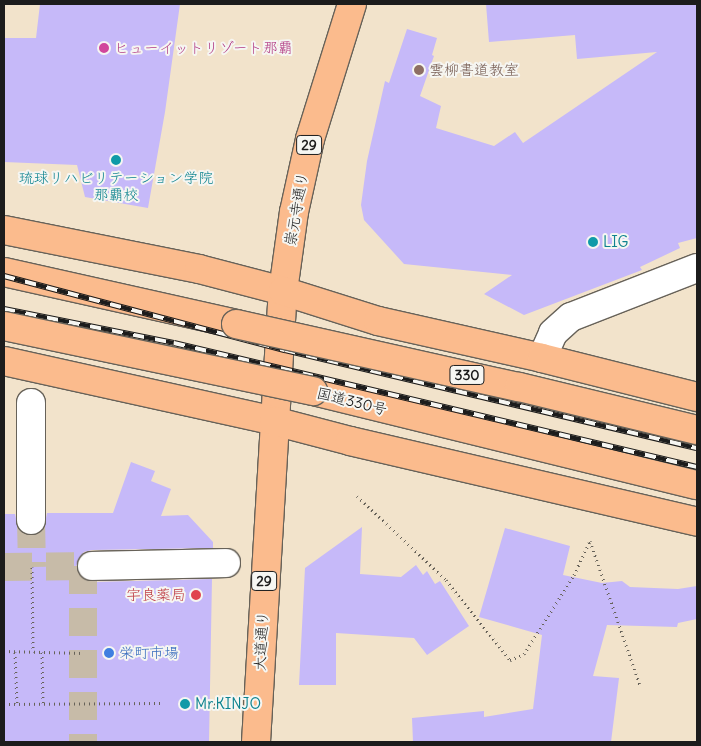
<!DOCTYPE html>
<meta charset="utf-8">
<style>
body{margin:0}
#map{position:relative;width:701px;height:746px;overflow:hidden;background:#f2e3cb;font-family:Delius,"Klee One",sans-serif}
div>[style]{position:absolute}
.building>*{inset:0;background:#c6b9f9}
.street-tunnel>*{height:28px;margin-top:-14px;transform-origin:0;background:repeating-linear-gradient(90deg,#c7bba8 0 28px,transparent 0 42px)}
.path>*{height:3px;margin-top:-1.5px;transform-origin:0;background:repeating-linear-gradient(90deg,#676259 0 1px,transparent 0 5px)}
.roads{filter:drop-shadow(1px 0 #676259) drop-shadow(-1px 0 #676259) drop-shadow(0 1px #676259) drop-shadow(0 -1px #676259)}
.street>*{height:28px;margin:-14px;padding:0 14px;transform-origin:14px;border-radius:14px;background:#fff}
.primary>*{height:28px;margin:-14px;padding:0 14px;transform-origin:14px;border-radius:14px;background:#fbbb8d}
.highway>*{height:28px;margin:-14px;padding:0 14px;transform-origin:14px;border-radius:14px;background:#fbbb8d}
.rail>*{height:5.5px;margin-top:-2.75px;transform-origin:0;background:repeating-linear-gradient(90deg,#f6f6f2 0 11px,#1c1c1c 0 22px);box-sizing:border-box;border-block:1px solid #1c1c1c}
.bridges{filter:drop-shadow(1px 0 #676259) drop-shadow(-1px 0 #676259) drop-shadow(0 1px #676259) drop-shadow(0 -1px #676259)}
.highway-bridge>*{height:28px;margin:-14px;padding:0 14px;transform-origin:14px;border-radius:14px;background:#fbbb8d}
.dots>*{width:14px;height:14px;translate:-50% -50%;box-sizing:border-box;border:2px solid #f6f6f2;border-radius:50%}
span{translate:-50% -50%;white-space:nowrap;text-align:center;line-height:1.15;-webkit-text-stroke:4px #f6f6f2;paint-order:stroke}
.shield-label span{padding:1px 4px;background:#f6f6f2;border:1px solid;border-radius:4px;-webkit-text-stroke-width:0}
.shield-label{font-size:14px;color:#1c1c1c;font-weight:700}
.hotel-label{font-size:15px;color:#b23c85}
.left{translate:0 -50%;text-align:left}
.education-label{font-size:15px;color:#785e54}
.culture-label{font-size:15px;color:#0d838f}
.street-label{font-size:15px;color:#1c1c1c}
.health-label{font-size:15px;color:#be3a42}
.right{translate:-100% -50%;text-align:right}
.shop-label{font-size:15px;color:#366cbe}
.frame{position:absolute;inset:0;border:5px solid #1c1c1c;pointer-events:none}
</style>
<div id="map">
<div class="building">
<i style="clip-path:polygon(40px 4px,180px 4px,165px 112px,148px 208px,85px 197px,77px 165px,4px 162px,4px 38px,36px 38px)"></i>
<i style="clip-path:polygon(486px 4px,697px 4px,697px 238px,678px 243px,680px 248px,640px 267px,642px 270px,524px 315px,484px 294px,512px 275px,404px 264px,364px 220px,361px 205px,367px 161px,385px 81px,389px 83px,407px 29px,437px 38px,432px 55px,434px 56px,420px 96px,441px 106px,436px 128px,494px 146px,515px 132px,523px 143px,657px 52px,577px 59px,575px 35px,489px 42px)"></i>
<i style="clip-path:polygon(131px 462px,155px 471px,151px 481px,171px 489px,161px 516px,188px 515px,213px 542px,213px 548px,92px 550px,84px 552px,79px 558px,76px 567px,79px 574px,84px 579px,92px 582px,212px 579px,209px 742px,4px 742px,4px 514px,15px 514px,18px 528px,24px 534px,31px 536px,38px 534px,44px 528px,47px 513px,113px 513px)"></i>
<i style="clip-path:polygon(362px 527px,360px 574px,401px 577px,416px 565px,423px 575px,427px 571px,435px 584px,440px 581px,469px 626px,427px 655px,414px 638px,336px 633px,336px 685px,299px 685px,305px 568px)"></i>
<i style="clip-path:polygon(505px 528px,570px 546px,563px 575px,602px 583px,622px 581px,630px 587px,678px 589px,697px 586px,697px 619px,678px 623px,677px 627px,607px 625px,593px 676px,619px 678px,611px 742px,413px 742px,412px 718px,484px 711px,484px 717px,533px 709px,542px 635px,479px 617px)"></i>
</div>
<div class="street-tunnel">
<i style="left:31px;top:520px;width:47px;rotate:88.8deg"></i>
<i style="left:83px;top:566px;width:176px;rotate:90deg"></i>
<i style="left:4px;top:567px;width:88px;rotate:-0.7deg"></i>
</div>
<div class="path">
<i style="left:357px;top:496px;width:122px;rotate:43.3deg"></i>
<i style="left:446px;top:580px;width:102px;rotate:51.3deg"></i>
<i style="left:510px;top:660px;width:15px;rotate:-23deg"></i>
<i style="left:524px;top:654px;width:93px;rotate:-57.7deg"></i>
<i style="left:574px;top:575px;width:38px;rotate:-65deg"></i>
<i style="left:590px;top:541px;width:152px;rotate:70.9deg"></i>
<i style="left:32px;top:567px;width:85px;rotate:89.3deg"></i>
<i style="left:4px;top:651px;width:79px;rotate:1.5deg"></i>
<i style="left:15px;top:652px;width:52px;rotate:87.8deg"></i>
<i style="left:42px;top:652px;width:51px;rotate:88.9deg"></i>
<i style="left:4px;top:704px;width:156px;rotate:-0.4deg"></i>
<i style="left:209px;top:704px;width:12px"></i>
</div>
<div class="roads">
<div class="street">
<i style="left:542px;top:358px;width:27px;rotate:-66deg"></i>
<i style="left:553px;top:333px;width:24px;rotate:-42deg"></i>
<i style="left:571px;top:317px;width:135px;rotate:-21.3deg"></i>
<i style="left:31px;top:403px;width:117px;rotate:90deg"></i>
<i style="left:92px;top:566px;width:134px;rotate:-1.3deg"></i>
</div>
<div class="primary">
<i style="left:256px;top:742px;width:452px;rotate:-86.6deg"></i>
<i style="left:283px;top:291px;width:80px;rotate:-82.1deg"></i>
<i style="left:294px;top:212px;width:75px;rotate:-77.6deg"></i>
<i style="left:310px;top:139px;width:141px;rotate:-72.7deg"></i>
</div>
<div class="highway">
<i style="left:4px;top:230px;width:199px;rotate:11.3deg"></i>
<i style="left:199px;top:269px;width:87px;rotate:14.7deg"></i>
<i style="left:283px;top:291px;width:100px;rotate:17.5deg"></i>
<i style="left:378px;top:321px;width:168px;rotate:12.7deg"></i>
<i style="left:542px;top:358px;width:160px;rotate:14.1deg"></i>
<i style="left:4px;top:272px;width:238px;rotate:12.6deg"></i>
<i style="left:4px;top:361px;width:277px;rotate:12.5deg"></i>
<i style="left:274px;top:421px;width:79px;rotate:14.7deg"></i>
<i style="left:350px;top:441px;width:356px;rotate:13.1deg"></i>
<i style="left:313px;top:391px;width:395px;rotate:13.8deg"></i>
</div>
</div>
<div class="rail">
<i style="left:4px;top:276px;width:291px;rotate:14.8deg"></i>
<i style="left:285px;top:350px;width:423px;rotate:13.4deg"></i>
<i style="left:4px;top:309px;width:173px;rotate:11.3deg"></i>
<i style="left:174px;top:343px;width:537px;rotate:13.34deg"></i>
</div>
<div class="bridges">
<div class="highway-bridge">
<i style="left:236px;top:324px;width:290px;rotate:12.6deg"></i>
<i style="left:519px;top:387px;width:183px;rotate:13.6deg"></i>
<i style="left:4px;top:326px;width:316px;rotate:11.9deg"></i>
</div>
</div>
<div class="dots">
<i style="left:104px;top:48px;background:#d1479c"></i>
<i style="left:419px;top:70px;background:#8d6e63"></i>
<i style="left:116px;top:160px;background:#0f9aa8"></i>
<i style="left:593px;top:242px;background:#0f9aa8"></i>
<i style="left:196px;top:595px;background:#e0444e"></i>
<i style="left:109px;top:653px;background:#3f7fe0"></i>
<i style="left:185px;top:704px;background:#0f9aa8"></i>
</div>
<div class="shield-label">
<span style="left:309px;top:145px">29</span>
<span style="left:467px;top:375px">330</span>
<span style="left:264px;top:581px">29</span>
</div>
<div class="hotel-label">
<span class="left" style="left:114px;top:48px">ヒューイットリゾート那覇</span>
</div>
<div class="education-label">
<span class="left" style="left:429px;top:70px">雲柳書道教室</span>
</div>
<div class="culture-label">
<span style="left:116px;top:186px">琉球リハビリテーション学院<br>那覇校</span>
<span class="left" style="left:603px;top:242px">LIG</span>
<span class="left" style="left:195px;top:704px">Mr.KINJO</span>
</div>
<div class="street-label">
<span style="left:296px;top:209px;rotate:-80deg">崇元寺通り</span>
<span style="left:352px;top:401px;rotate:14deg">国道330号</span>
<span style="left:261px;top:641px;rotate:-87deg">大道通り</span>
</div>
<div class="health-label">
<span class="right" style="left:186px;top:595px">宇良薬局</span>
</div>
<div class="shop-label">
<span class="left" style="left:119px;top:653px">栄町市場</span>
</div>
<div class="frame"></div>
</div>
